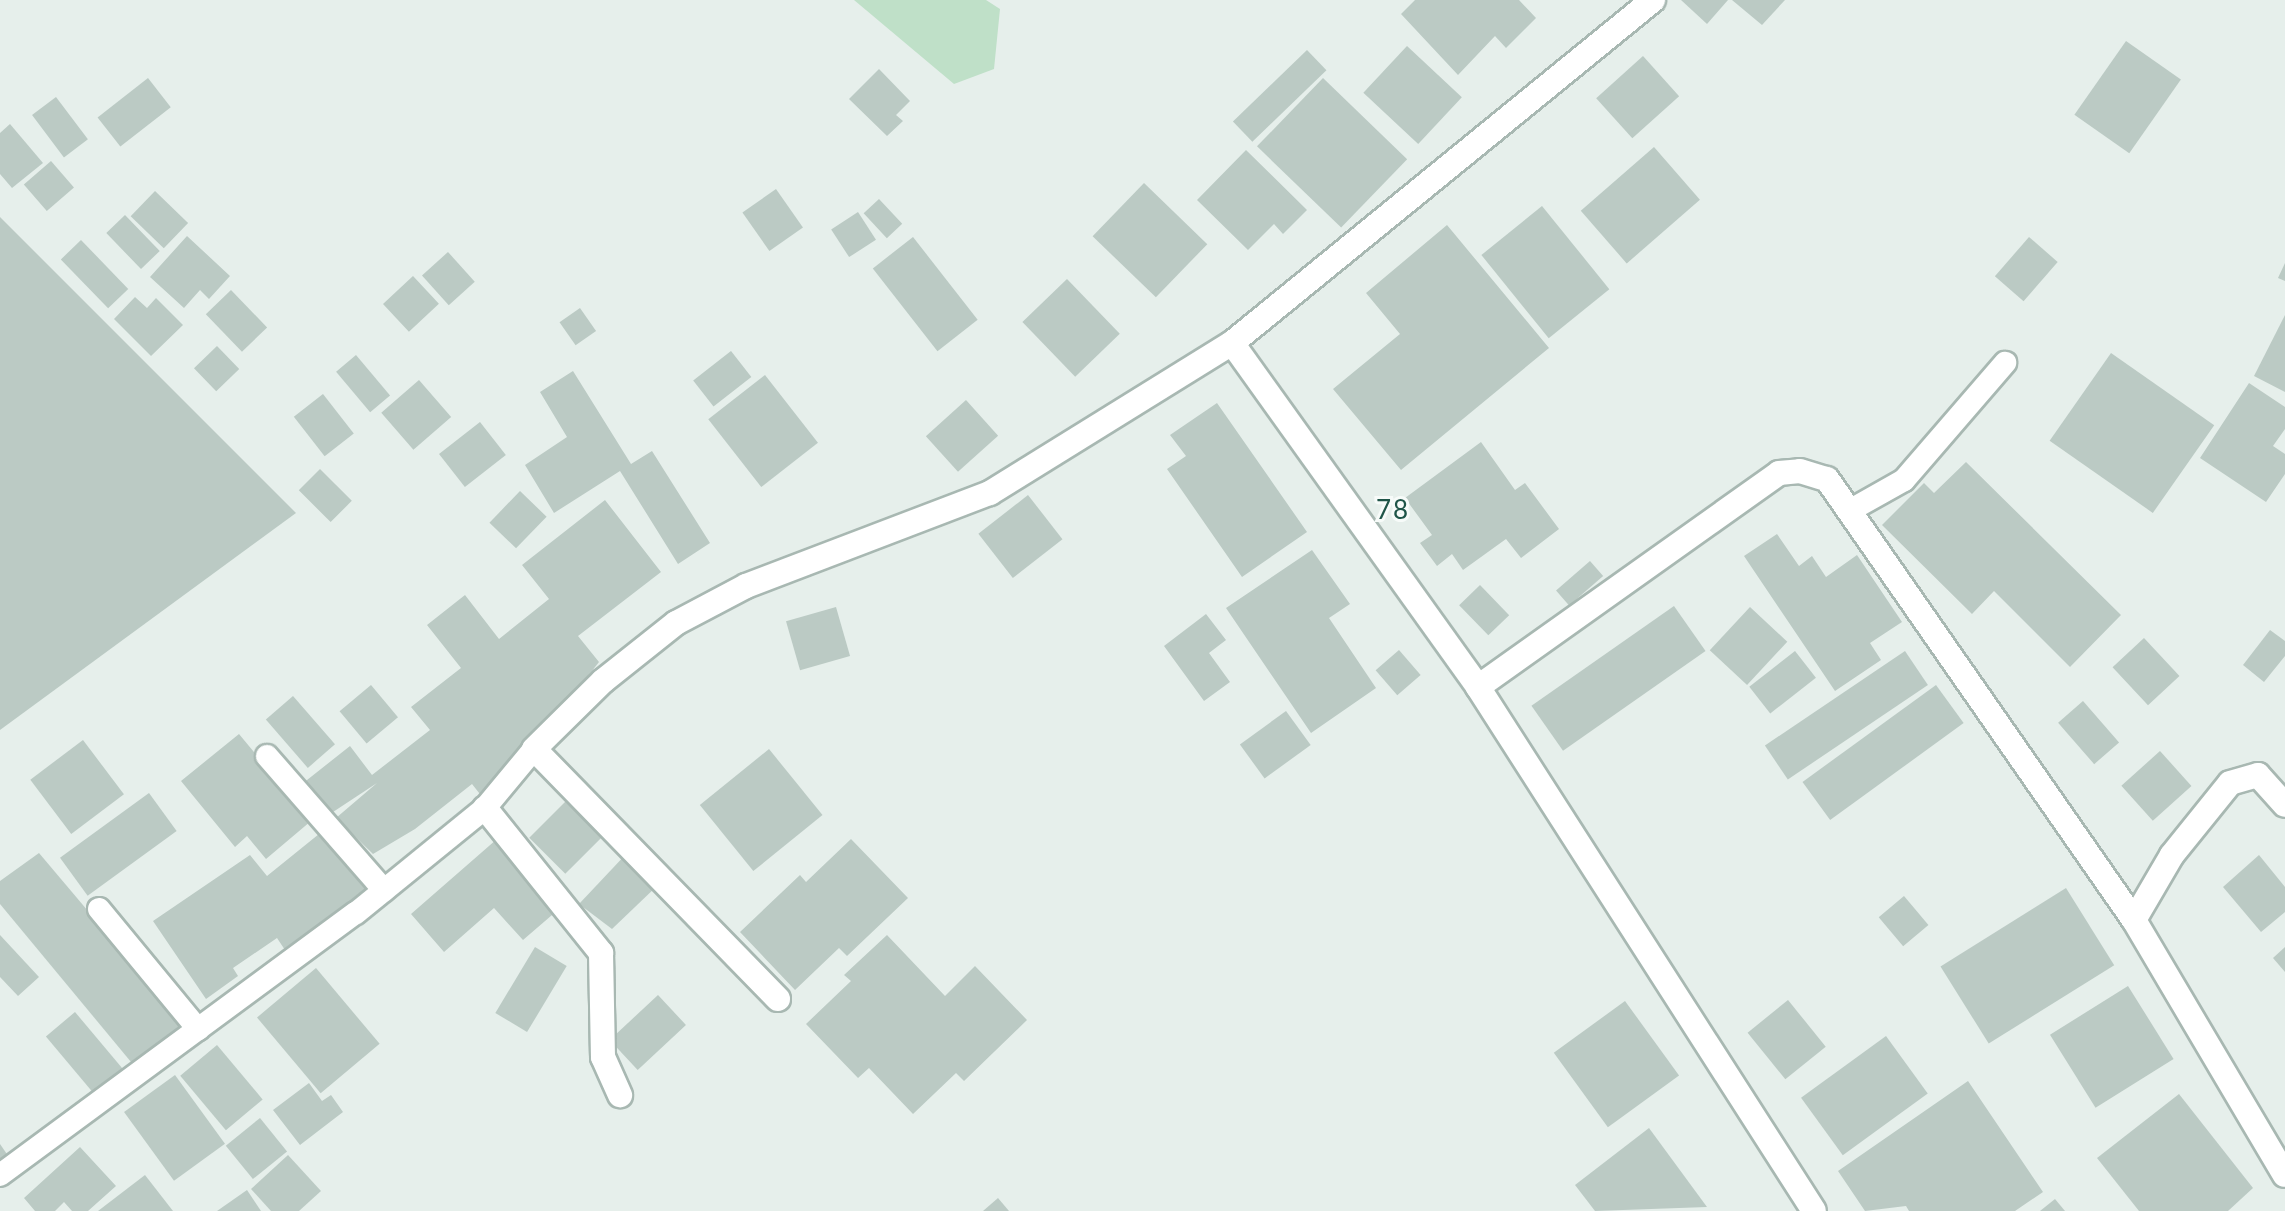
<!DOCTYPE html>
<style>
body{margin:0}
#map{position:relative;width:2285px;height:1211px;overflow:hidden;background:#e6efeb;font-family:Lato,sans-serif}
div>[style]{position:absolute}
.green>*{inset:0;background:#bfe0c8}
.building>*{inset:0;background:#bbcac4;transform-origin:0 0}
.roads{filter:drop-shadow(2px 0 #a8b8b2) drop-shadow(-2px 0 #a8b8b2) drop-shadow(0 2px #a8b8b2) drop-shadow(0 -2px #a8b8b2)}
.service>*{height:22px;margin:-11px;padding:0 11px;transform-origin:11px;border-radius:11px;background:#fff}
.minor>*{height:24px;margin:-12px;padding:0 12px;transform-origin:12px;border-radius:12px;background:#fff}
span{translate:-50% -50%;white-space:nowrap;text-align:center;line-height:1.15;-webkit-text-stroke:6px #f7fbf9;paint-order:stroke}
.quarter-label{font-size:26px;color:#1f5548;letter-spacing:2px}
</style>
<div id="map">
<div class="green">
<i style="clip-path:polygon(854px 0,986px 0,1000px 9px,994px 69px,954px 84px)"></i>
</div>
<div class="building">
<i style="clip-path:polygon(1415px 0,1519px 0,1536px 18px,1506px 48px,1495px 36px,1458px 75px,1401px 14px)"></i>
<i style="clip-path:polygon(1681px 0,1728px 0,1707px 24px)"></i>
<i style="clip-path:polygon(1732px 0,1785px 0,1762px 25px)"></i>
<i style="left:2126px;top:41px;width:67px;height:90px;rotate:35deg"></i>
<i style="left:1407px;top:46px;width:75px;height:64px;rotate:43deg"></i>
<i style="left:1307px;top:50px;width:28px;height:103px;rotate:46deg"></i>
<i style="left:1643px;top:56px;width:54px;height:63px;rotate:48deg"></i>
<i style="clip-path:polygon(879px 69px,910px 101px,896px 115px,903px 121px,887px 136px,849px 99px)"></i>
<i style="left:148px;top:78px;width:37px;height:64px;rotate:52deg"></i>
<i style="left:1323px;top:78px;width:117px;height:95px;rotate:44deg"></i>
<i style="left:56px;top:97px;width:53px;height:30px;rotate:53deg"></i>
<i style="clip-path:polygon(10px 124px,43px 163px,12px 188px,0 174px,0 133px)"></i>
<i style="left:1654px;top:147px;width:70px;height:97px;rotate:49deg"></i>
<i style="clip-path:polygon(1246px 150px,1307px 210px,1283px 234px,1274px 224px,1248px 250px,1197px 200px)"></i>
<i style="left:51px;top:161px;width:35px;height:36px;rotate:49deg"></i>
<i style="left:1144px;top:183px;width:88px;height:74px;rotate:44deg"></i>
<i style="left:776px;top:189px;width:47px;height:41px;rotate:55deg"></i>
<i style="left:155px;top:191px;width:46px;height:35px;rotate:44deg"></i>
<i style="left:879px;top:199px;width:34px;height:21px;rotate:47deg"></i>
<i style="left:1542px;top:206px;width:107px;height:78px;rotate:51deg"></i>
<i style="left:858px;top:212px;width:33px;height:32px;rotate:57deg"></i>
<i style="left:125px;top:215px;width:50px;height:26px;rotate:46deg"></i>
<i style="clip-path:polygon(0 217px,296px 513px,0 730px)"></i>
<i style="clip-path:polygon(1447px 225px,1549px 348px,1401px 470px,1333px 389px,1400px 334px,1366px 293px)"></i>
<i style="clip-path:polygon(187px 236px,230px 276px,209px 299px,200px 290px,184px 308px,150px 277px)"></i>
<i style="left:913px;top:237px;width:105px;height:51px;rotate:52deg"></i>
<i style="left:2029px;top:237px;width:38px;height:52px;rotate:41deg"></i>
<i style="left:81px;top:240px;width:68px;height:28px;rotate:46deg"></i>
<i style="left:448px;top:252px;width:40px;height:35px;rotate:48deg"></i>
<i style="clip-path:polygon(2285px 263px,2285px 281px,2278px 278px)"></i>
<i style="left:413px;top:276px;width:38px;height:41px;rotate:47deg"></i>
<i style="left:1067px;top:279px;width:76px;height:62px;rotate:46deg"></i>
<i style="left:231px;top:290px;width:52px;height:35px;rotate:46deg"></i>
<i style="clip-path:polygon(135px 297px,147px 308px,156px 298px,183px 325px,151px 356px,114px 319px)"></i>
<i style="left:580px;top:308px;width:28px;height:25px;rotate:55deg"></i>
<i style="clip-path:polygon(2285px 315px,2285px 392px,2254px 376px)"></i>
<i style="left:217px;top:346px;width:32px;height:32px;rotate:46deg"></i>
<i style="left:731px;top:351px;width:33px;height:48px;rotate:52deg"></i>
<i style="left:2111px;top:353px;width:126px;height:107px;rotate:35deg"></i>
<i style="left:356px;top:355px;width:53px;height:26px;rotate:50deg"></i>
<i style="clip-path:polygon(573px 371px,631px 464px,652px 451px,710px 543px,678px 564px,620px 471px,554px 513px,525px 465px,567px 437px,540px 392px)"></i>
<i style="left:765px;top:375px;width:86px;height:72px;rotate:52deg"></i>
<i style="left:419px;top:380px;width:49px;height:50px;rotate:49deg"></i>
<i style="clip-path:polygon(2249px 383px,2285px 407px,2285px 429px,2273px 446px,2285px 454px,2285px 474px,2266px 502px,2200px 458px)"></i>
<i style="left:323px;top:394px;width:50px;height:37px;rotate:52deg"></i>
<i style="left:966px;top:400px;width:48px;height:54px;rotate:48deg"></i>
<i style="clip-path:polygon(1217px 403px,1307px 532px,1242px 577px,1167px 469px,1186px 456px,1170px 435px)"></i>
<i style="left:480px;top:422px;width:42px;height:52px;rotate:52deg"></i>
<i style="clip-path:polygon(1481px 442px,1515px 490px,1525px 483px,1559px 529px,1521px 558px,1506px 539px,1463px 570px,1452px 554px,1437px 566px,1420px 543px,1432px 535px,1405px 498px)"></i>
<i style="clip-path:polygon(1966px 462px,2121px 615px,2070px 667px,1994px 591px,1972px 614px,1882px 525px,1924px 483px,1934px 493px)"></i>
<i style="left:320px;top:469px;width:45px;height:30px;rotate:45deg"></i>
<i style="left:520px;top:491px;width:37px;height:44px;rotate:44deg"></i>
<i style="left:1028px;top:495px;width:56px;height:63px;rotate:52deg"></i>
<i style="clip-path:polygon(605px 500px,661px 572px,578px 636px,599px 662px,487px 803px,472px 784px,415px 829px,373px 854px,336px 818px,377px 783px,333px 812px,302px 784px,350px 746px,372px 775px,430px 730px,411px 707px,461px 668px,427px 625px,465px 595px,499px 639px,549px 599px,522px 565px)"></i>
<i style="clip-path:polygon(1777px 534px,1799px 566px,1812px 556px,1826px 577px,1857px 555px,1902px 622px,1870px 643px,1881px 660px,1835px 691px,1744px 556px)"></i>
<i style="clip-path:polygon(1312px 550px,1350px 604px,1329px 618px,1376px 688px,1311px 733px,1226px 608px)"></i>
<i style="left:1590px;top:561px;width:20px;height:45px;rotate:49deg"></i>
<i style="left:1480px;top:585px;width:42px;height:29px;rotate:46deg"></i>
<i style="left:1674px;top:606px;width:55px;height:174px;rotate:55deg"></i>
<i style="left:836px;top:607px;width:51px;height:52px;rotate:74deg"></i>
<i style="left:1750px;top:607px;width:51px;height:59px;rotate:43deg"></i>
<i style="clip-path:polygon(1206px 614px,1226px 640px,1209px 653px,1230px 682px,1204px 701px,1164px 646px)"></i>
<i style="clip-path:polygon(2270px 630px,2285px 641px,2285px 656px,2264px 682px,2243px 665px)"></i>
<i style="left:2144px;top:638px;width:52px;height:43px;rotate:47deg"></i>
<i style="left:1399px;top:650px;width:33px;height:31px;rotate:49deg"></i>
<i style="left:1795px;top:651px;width:34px;height:58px;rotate:52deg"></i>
<i style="left:1905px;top:651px;width:41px;height:169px;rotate:56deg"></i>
<i style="left:371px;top:685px;width:42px;height:41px;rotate:50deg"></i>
<i style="left:1936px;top:685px;width:47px;height:165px;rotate:54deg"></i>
<i style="left:293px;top:696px;width:64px;height:36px;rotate:49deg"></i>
<i style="left:2083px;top:701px;width:55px;height:33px;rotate:49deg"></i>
<i style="left:1286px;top:711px;width:42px;height:57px;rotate:54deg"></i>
<i style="clip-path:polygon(239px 734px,311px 821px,266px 859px,247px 836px,235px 847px,181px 781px)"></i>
<i style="left:83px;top:740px;width:68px;height:66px;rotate:53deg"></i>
<i style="left:769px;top:749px;width:85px;height:89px;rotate:51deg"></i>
<i style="left:2160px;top:751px;width:47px;height:52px;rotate:48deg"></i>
<i style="left:149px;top:793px;width:47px;height:110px;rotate:54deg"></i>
<i style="left:566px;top:801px;width:51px;height:52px;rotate:45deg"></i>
<i style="clip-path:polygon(319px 834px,366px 889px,287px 953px,277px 938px,233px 968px,238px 976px,206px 999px,153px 921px,250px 855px,267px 876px)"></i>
<i style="clip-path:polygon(497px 839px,559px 909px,523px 940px,494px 908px,444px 952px,411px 914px)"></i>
<i style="clip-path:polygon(851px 839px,908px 898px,847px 956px,839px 948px,795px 990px,740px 932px,800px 875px,806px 882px)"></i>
<i style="clip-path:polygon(628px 852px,658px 885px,612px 929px,579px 904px)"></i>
<i style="clip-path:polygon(39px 853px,186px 1027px,136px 1068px,0 904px,0 881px)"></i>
<i style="clip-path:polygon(2259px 855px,2285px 887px,2285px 912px,2261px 932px,2223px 887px)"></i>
<i style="left:2066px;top:888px;width:91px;height:148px;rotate:58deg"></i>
<i style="left:1904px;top:896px;width:38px;height:33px;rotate:50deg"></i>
<i style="clip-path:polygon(0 935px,39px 977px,18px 996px,0 977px)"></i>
<i style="clip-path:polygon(887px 935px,945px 996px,975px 966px,1027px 1020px,964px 1081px,956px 1073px,913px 1114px,869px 1068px,858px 1078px,806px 1024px,851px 981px,844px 975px)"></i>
<i style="left:535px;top:947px;width:37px;height:77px;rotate:31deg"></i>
<i style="clip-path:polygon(2285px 947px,2285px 972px,2273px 958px)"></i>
<i style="left:316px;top:968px;width:99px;height:77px;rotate:50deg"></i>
<i style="left:2128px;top:986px;width:86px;height:92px;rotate:58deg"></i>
<i style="left:658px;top:995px;width:41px;height:66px;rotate:47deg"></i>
<i style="left:1788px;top:1000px;width:60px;height:52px;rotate:51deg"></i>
<i style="left:1625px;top:1001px;width:92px;height:88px;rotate:54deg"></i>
<i style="left:75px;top:1012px;width:82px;height:38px;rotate:50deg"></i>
<i style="left:1886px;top:1036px;width:71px;height:105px;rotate:54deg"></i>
<i style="left:217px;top:1045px;width:71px;height:48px;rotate:50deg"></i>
<i style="left:175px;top:1075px;width:85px;height:63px;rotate:54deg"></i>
<i style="clip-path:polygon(1968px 1081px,2043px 1192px,2015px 1211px,1909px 1211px,1906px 1206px,1865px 1211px,1838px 1171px)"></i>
<i style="clip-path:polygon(309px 1083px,322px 1101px,331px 1095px,343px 1112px,300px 1145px,273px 1110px)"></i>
<i style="clip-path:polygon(2179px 1094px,2253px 1188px,2228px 1211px,2139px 1211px,2097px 1158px)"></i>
<i style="left:260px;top:1118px;width:43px;height:44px;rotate:51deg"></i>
<i style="clip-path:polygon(1649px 1128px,1707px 1207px,1595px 1211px,1575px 1185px)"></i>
<i style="clip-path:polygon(0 1144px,11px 1160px,0 1168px)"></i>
<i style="clip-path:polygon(80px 1147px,116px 1186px,88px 1211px,72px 1211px,64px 1202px,55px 1211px,35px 1211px,24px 1198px)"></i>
<i style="clip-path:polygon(288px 1155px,321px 1191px,299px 1211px,271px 1211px,251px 1189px)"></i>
<i style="clip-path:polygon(145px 1175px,173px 1211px,98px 1211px)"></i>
<i style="clip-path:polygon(247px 1190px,261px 1211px,217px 1211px)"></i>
<i style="clip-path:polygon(998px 1198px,1009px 1211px,983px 1211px)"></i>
<i style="clip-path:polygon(2055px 1199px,2065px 1211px,2040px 1211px)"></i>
</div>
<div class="roads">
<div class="service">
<i style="left:1849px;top:511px;width:63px;rotate:-29.4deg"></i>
<i style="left:1904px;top:480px;width:155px;rotate:-49.2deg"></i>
<i style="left:267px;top:756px;width:178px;rotate:48.9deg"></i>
<i style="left:99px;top:909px;width:156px;rotate:50.5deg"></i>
<i style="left:0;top:1175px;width:442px;rotate:-36.4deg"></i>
<i style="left:356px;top:913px;width:166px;rotate:-39.1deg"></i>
<i style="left:485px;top:808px;width:77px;rotate:-50.3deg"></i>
</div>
<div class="minor">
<i style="left:1653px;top:0;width:543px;rotate:140.83deg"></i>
<i style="left:1232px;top:343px;width:423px;rotate:54.4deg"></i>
<i style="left:1478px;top:687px;width:622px;rotate:57.33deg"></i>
<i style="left:1478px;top:687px;width:369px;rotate:-35.4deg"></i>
<i style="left:1779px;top:473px;width:21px;rotate:-5deg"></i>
<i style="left:1800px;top:471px;width:28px;rotate:17deg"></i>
<i style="left:1827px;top:479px;width:537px;rotate:55.16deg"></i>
<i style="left:2134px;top:920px;width:296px;rotate:59.4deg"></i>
<i style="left:485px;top:808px;width:186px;rotate:51.3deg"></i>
<i style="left:601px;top:953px;width:104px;rotate:88.9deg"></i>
<i style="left:603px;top:1057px;width:42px;rotate:65.9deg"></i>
<i style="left:2134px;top:920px;width:75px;rotate:-59.7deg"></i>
<i style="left:2172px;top:855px;width:92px;rotate:-51.1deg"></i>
<i style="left:2230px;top:783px;width:29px;rotate:-16deg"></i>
<i style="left:2258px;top:775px;width:40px;rotate:48deg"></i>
<i style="left:778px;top:999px;width:349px;rotate:-134.3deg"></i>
<i style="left:534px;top:749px;width:97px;rotate:-44.6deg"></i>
<i style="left:603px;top:681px;width:93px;rotate:-38.5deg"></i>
<i style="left:676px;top:623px;width:79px;rotate:-27.9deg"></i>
<i style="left:746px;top:586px;width:261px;rotate:-20.9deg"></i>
<i style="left:990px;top:493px;width:285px;rotate:-31.8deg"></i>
</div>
</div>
<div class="quarter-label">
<span style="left:1393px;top:510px">78</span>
</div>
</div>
